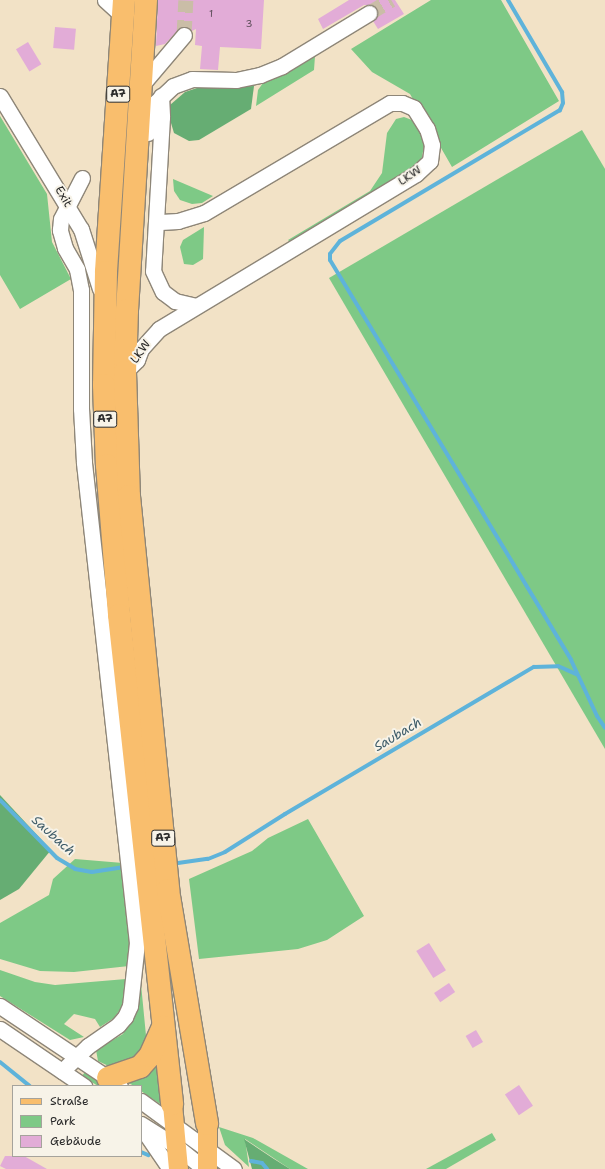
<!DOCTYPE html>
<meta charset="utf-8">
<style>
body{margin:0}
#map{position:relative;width:605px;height:1169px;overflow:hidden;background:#f2e2c6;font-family:"Shantell Sans",sans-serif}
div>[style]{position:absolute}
.green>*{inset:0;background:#7ec986}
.forest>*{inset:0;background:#66ad73}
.stream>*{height:4px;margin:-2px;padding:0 2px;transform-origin:2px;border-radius:2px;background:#5eb3da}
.building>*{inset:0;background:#e2acd7;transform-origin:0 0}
.minor-tunnel>*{height:15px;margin-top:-7.5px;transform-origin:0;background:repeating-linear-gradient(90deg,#cabda7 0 15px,transparent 0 23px)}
.roads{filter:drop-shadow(1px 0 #8e8678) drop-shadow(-1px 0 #8e8678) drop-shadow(0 1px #8e8678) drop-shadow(0 -1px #8e8678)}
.minor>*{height:15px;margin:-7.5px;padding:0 7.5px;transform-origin:7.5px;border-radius:7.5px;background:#fff}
.major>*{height:19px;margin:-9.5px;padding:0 9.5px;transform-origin:9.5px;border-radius:9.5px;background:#f9be6d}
.highway>*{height:22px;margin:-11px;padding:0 11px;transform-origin:11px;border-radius:11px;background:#f9be6d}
span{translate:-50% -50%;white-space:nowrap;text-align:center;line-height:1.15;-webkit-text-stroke:4px #f7f3e8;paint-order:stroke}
.number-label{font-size:10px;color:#594b56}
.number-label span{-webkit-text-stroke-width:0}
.shield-label span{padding:1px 3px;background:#f7f3e8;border:1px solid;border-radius:3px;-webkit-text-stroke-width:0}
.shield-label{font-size:11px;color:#2b2b2b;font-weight:700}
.street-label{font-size:12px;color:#2b2b2b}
.water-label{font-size:13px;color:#3d5b68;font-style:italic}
.legend{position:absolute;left:12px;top:1085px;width:130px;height:72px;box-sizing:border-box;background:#f7f3e8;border:1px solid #a5a39c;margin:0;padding:5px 7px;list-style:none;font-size:12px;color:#2b2b2b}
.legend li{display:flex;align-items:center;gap:8px;height:20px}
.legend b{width:20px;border:1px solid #a5a39c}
</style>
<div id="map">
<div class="green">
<i style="clip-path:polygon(431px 0,501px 0,559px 101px,452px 167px,410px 94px,372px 72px,351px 49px)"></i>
<i style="clip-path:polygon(315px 56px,314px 70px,256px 106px,258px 90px,263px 83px,285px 74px)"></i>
<i style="clip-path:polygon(0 116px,47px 194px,52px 242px,71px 279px,20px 309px,0 275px)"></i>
<i style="clip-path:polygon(404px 117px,412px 120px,425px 141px,421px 162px,291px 243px,288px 240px,370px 191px,382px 173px,387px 133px,396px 119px)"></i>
<i style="clip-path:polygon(582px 130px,605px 169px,605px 749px,329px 278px)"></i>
<i style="clip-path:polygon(173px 179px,213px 196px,202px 203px,192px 204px,180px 200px,174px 191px)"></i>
<i style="clip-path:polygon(204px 227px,203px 259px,193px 265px,184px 264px,180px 247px,183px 240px)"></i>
<i style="clip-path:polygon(308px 819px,364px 916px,327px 940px,298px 949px,199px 959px,189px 879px,252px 851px,268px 838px)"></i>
<i style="clip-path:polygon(75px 859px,123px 863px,131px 940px,129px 966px,74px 972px,40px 971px,0 959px,0 923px,49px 895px,53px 879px)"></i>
<i style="clip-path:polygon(0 970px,35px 982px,55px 985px,126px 979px,124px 1004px,114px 1018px,100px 1027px,95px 1019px,74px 1014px,64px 1024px,84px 1037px,70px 1040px,0 996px)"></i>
<i style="clip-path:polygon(141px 984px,147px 1046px,133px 1064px,115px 1069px,98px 1061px,96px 1050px,123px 1034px,135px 1009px)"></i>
<i style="clip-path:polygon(156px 1059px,163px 1106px,141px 1091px,141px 1086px,134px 1086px,127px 1082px)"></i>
<i style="clip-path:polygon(85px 1072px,105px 1086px,98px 1086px,82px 1076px)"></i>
<i style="clip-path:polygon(219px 1127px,253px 1138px,308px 1169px,290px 1169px,245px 1139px,249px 1167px,225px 1145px)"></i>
<i style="clip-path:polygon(492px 1133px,496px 1140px,446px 1169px,426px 1169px)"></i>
</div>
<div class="forest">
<i style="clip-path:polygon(254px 86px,251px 109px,199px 140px,189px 141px,174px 133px,168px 113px,170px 105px,185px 92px,197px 88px)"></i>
<i style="clip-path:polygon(0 795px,51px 850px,19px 889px,0 900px)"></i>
<i style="clip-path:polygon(244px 1139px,274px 1159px,290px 1169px,252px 1169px)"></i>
</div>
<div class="stream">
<i style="left:508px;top:0;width:107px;rotate:59.6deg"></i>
<i style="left:562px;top:92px;width:11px;rotate:85deg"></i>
<i style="left:563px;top:103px;width:8px;rotate:113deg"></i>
<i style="left:560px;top:110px;width:256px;rotate:149.2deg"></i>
<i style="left:340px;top:241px;width:16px;rotate:128deg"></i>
<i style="left:330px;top:254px;width:6px;rotate:90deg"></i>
<i style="left:330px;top:260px;width:467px;rotate:58.9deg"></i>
<i style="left:571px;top:660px;width:62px;rotate:65.1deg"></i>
<i style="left:597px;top:716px;width:14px;rotate:56deg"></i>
<i style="left:0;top:800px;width:81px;rotate:45.5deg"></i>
<i style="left:57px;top:858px;width:21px;rotate:31deg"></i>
<i style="left:75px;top:869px;width:17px;rotate:10deg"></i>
<i style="left:92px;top:872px;width:31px;rotate:-9deg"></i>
<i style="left:178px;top:863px;width:30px;rotate:-8deg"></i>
<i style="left:208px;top:859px;width:18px;rotate:-22deg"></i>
<i style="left:225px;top:852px;width:71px;rotate:-32.3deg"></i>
<i style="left:285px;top:814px;width:289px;rotate:-30.6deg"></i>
<i style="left:534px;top:667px;width:24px;rotate:-2deg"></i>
<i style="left:558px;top:666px;width:20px;rotate:24deg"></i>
<i style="left:0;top:1062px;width:38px;rotate:39deg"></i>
<i style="left:141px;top:1152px;width:8px;rotate:23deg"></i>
<i style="left:251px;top:1161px;width:11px;rotate:10deg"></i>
<i style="left:262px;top:1163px;width:8px;rotate:50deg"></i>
</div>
<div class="building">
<i style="clip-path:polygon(158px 0,264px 0,261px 49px,220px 47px,218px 70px,200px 69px,202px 46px,195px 45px,196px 29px,192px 31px,186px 26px,181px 27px,165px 44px,156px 46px)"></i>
<i style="clip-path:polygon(349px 0,395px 0,404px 14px,378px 29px,373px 21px,377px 17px,377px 9px,373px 5px,364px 5px,323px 29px,318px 19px)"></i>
<i style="left:55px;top:27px;width:21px;height:21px;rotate:5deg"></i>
<i style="left:28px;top:42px;width:26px;height:14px;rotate:59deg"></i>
<i style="left:429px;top:943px;width:32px;height:15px;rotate:58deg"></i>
<i style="left:449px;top:983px;width:11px;height:18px;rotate:56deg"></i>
<i style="left:476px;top:1030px;width:14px;height:12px;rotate:60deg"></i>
<i style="left:519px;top:1085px;width:25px;height:17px;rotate:56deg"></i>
<i style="clip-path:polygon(5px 1156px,24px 1156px,47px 1169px,6px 1169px,0 1166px)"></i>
</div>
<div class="minor-tunnel">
<i style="left:369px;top:13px;width:26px;rotate:-31deg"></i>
<i style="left:184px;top:35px;width:35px;rotate:-87deg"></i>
</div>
<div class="roads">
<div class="minor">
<i style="left:105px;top:0;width:24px;rotate:42deg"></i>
<i style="left:140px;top:87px;width:68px;rotate:-49.8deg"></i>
<i style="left:0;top:96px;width:156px;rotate:58.7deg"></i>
<i style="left:81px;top:229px;width:63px;rotate:72.4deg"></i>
<i style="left:161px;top:96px;width:21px;rotate:87deg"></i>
<i style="left:162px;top:117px;width:154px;rotate:93.3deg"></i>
<i style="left:153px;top:271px;width:23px;rotate:65deg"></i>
<i style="left:163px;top:292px;width:15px;rotate:37deg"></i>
<i style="left:175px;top:301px;width:22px;rotate:13deg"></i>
<i style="left:148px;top:133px;width:19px;rotate:-84deg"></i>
<i style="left:150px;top:114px;width:13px;rotate:-63deg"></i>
<i style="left:156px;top:102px;width:23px;rotate:-43deg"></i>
<i style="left:173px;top:86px;width:20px;rotate:-20deg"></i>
<i style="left:192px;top:79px;width:44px;rotate:1.3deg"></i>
<i style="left:236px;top:80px;width:25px;rotate:-12deg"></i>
<i style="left:260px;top:75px;width:24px;rotate:-22deg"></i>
<i style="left:282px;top:66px;width:102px;rotate:-31.3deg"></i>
<i style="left:125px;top:372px;width:17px;rotate:-45deg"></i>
<i style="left:137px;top:360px;width:12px;rotate:-70deg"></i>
<i style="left:141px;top:349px;width:27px;rotate:-48deg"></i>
<i style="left:159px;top:329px;width:300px;rotate:-31.1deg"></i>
<i style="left:416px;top:174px;width:19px;rotate:-43deg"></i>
<i style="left:430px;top:161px;width:16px;rotate:-83deg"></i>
<i style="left:432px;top:145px;width:17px;rotate:-107deg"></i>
<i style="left:427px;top:129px;width:25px;rotate:-122deg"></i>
<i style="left:414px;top:108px;width:13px;rotate:-157deg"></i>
<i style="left:402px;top:103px;width:12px;rotate:180deg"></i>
<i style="left:390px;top:103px;width:216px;rotate:149.4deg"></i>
<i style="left:204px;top:213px;width:27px;rotate:163deg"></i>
<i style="left:178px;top:221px;width:22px;rotate:177deg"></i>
<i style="left:0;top:1006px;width:144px;rotate:33.7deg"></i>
<i style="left:0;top:1029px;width:102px;rotate:34.2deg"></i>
<i style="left:62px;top:1071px;width:36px;rotate:-44deg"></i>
<i style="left:88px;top:1046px;width:37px;rotate:-35deg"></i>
<i style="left:118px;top:1025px;width:11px;rotate:-49deg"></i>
<i style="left:125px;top:1017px;width:12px;rotate:-66deg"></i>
<i style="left:130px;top:1006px;width:63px;rotate:-83.7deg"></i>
<i style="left:137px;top:943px;width:484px;rotate:-96.3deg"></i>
<i style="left:84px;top:462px;width:53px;rotate:-93.2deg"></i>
<i style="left:81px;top:409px;width:119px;rotate:-90deg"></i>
<i style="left:81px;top:290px;width:21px;rotate:-101deg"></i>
<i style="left:77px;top:269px;width:24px;rotate:-120deg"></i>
<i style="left:65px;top:248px;width:19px;rotate:-106deg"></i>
<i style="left:60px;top:230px;width:11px;rotate:-85deg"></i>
<i style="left:61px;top:219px;width:46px;rotate:-62.9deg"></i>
<i style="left:141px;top:1101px;width:115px;rotate:36.2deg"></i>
<i style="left:141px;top:1124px;width:41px;rotate:32.2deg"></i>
<i style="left:176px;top:1146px;width:36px;rotate:39deg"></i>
<i style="left:144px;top:1131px;width:46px;rotate:55.6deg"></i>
</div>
<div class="major">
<i style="left:172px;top:1104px;width:65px;rotate:84.7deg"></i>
<i style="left:207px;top:1124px;width:45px;rotate:90deg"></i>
</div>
<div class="highway">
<i style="left:124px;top:0;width:273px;rotate:93.8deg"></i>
<i style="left:106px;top:272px;width:113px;rotate:91deg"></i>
<i style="left:104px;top:385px;width:80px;rotate:87.9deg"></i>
<i style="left:107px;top:465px;width:150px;rotate:85.4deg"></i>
<i style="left:119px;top:615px;width:492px;rotate:83.8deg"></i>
<i style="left:146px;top:0;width:311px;rotate:93.5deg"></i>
<i style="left:127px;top:310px;width:62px;rotate:91.8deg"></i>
<i style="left:125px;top:372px;width:124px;rotate:88.2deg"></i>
<i style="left:129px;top:496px;width:396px;rotate:84.3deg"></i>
<i style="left:168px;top:890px;width:237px;rotate:80.5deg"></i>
<i style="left:108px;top:1078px;width:34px;rotate:-19deg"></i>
<i style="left:140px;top:1067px;width:15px;rotate:-48deg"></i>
<i style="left:150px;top:1056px;width:32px;rotate:-66deg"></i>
</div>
</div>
<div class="number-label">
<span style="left:211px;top:14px">1</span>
<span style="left:249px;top:24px">3</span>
</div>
<div class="shield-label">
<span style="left:118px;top:94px">A7</span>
<span style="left:105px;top:419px">A7</span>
<span style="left:163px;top:838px">A7</span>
</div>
<div class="street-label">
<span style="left:410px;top:176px;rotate:-35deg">LKW</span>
<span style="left:63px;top:197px;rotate:59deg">Exit</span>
<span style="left:141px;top:352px;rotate:-55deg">LKW</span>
</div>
<div class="water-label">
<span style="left:398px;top:735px;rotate:-31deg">Saubach</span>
<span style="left:53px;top:836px;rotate:42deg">Saubach</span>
</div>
<ul class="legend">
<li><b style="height:5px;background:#f9be6d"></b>Straße</li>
<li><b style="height:11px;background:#7ec986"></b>Park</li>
<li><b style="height:11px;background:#e2acd7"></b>Gebäude</li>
</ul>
</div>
